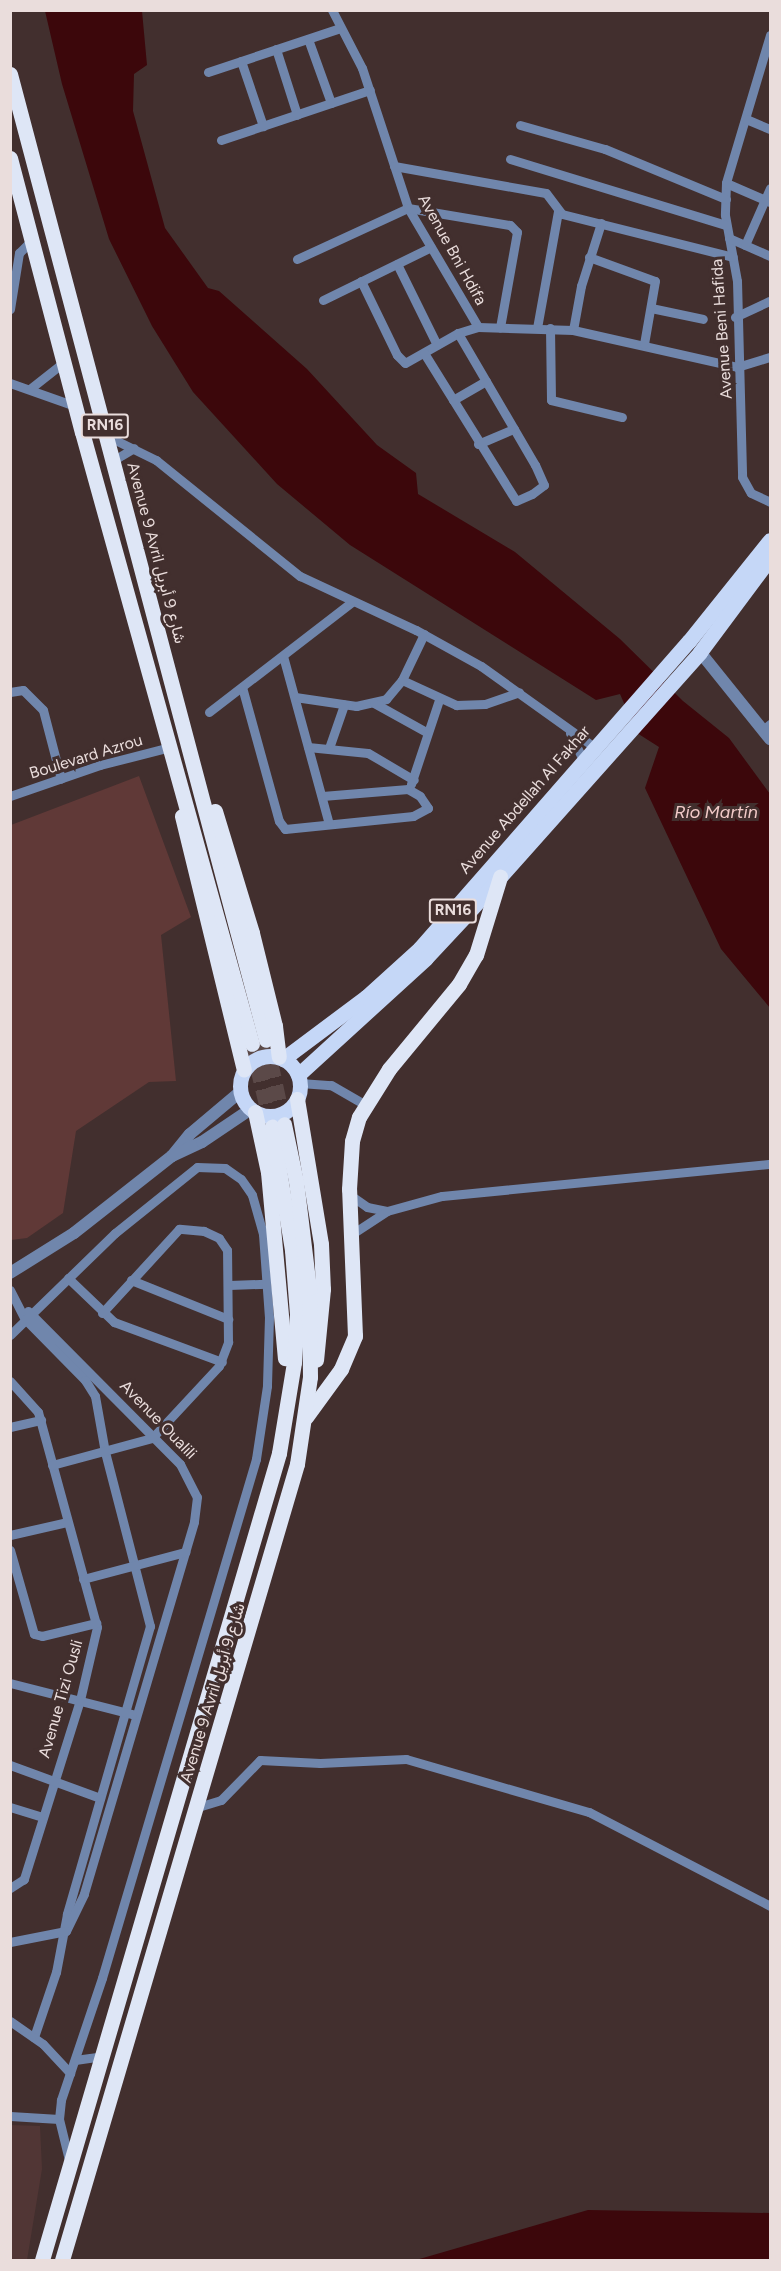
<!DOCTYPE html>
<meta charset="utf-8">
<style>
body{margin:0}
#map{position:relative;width:781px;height:2271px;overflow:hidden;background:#422f2e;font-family:Figtree,Vazirmatn,sans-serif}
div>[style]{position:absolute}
.built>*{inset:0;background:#513635}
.green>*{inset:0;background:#603937}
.water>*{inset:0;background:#3c070b}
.trunk-tunnel>*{height:15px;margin-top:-7.5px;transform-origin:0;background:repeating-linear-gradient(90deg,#5b4948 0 15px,transparent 0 23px)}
.minor>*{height:9px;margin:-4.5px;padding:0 4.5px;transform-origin:4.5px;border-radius:4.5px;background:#7086ac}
.tertiary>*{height:12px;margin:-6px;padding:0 6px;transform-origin:6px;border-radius:6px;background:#7086ac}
.primary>*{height:15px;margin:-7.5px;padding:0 7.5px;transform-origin:7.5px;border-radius:7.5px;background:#c5d7f7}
.primary>.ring{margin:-7.5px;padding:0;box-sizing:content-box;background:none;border:15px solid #c5d7f7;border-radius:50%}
.trunk>*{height:15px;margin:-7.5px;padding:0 7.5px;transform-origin:7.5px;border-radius:7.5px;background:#dee6f6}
span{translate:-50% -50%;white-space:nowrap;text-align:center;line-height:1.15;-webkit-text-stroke:6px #422f2e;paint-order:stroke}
.shield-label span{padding:2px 4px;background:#422f2e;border:2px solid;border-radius:4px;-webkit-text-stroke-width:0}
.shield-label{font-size:15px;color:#eadddc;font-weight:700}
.street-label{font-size:16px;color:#eadddc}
.water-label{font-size:18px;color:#f3cbc9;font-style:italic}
.frame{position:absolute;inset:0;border:12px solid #eadddc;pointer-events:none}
</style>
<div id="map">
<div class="built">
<i style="clip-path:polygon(11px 2125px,40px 2126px,42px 2169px,27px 2260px,11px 2260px)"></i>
</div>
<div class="green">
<i style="clip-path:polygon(139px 776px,191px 917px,161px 935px,176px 1081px,149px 1082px,76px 1131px,63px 1213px,27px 1238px,11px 1240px,11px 825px)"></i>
</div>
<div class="water">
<i style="clip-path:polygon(45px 11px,142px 11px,147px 65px,134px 74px,133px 111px,165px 228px,208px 288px,219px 291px,307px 369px,377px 445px,416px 473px,418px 494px,515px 552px,620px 639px,683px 701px,729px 738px,770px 794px,770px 1008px,721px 949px,645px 788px,659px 747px,637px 733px,620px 694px,596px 700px,350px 545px,277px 484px,193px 392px,152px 326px,109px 239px,62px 84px)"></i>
<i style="clip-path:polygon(588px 2210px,770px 2213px,770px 2260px,416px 2260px)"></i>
</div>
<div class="trunk-tunnel">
<i style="left:266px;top:1040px;width:86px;rotate:77.9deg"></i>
<i style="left:252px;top:1044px;width:85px;rotate:76.5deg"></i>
</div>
<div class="minor">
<i style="left:332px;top:10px;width:65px;rotate:62.7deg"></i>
<i style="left:362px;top:68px;width:147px;rotate:71.8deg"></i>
<i style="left:408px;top:208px;width:138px;rotate:59.5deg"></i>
<i style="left:478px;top:327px;width:95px;rotate:1.8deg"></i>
<i style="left:573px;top:330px;width:168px;rotate:12.7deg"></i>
<i style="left:737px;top:367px;width:34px;rotate:-17deg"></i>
<i style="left:770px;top:35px;width:154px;rotate:106.6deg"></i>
<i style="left:726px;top:183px;width:32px;rotate:92deg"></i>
<i style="left:725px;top:215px;width:67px;rotate:79.7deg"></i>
<i style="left:737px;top:281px;width:196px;rotate:88.5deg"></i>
<i style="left:742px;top:477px;width:18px;rotate:61deg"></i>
<i style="left:751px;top:493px;width:21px;rotate:25deg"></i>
<i style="left:308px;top:39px;width:68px;rotate:70.2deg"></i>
<i style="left:276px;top:49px;width:69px;rotate:72.3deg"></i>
<i style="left:241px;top:61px;width:69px;rotate:71.3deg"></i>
<i style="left:208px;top:72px;width:139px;rotate:-18.4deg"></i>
<i style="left:746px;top:119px;width:26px;rotate:23deg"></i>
<i style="left:520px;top:125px;width:88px;rotate:15.8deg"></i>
<i style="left:605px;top:149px;width:131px;rotate:22.5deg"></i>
<i style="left:221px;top:140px;width:157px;rotate:-18.6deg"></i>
<i style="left:510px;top:159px;width:226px;rotate:17deg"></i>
<i style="left:394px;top:166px;width:154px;rotate:10.1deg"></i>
<i style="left:546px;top:193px;width:26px;rotate:53deg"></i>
<i style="left:562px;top:214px;width:176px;rotate:14.1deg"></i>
<i style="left:726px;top:183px;width:48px;rotate:23.4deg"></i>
<i style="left:729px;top:238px;width:45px;rotate:23.7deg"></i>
<i style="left:745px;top:245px;width:62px;rotate:-66.3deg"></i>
<i style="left:589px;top:257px;width:70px;rotate:20deg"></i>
<i style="left:655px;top:281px;width:64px;rotate:99.9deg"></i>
<i style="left:297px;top:259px;width:122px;rotate:-24.7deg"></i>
<i style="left:408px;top:208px;width:103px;rotate:9.5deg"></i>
<i style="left:510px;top:225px;width:10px;rotate:45deg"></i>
<i style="left:517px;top:232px;width:97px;rotate:100.1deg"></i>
<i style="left:397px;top:264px;width:90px;rotate:63.7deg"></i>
<i style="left:361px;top:281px;width:82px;rotate:64.1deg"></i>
<i style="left:397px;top:355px;width:11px;rotate:45deg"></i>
<i style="left:405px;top:363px;width:61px;rotate:-29.5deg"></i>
<i style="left:458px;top:333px;width:21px;rotate:-17deg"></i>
<i style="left:323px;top:300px;width:120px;rotate:-26.1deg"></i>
<i style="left:651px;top:308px;width:53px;rotate:11.9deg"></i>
<i style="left:10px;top:309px;width:57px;rotate:-80.9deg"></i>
<i style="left:19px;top:253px;width:18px;rotate:-45deg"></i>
<i style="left:735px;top:317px;width:38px;rotate:-25deg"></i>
<i style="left:537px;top:328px;width:119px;rotate:-79.8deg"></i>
<i style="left:550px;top:328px;width:72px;rotate:89.2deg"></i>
<i style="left:551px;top:400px;width:73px;rotate:13.5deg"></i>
<i style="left:573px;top:330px;width:45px;rotate:-79.7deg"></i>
<i style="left:581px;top:286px;width:66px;rotate:-72.4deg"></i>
<i style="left:424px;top:353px;width:174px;rotate:58.1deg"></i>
<i style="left:516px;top:501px;width:17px;rotate:-24deg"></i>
<i style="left:532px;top:494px;width:15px;rotate:-37deg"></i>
<i style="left:544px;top:485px;width:22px;rotate:-114deg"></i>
<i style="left:535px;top:465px;width:153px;rotate:-120.3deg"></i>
<i style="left:10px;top:383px;width:69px;rotate:19.5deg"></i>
<i style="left:31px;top:388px;width:42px;rotate:-38.2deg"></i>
<i style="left:453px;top:400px;width:38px;rotate:-30deg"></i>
<i style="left:107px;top:436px;width:55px;rotate:26.1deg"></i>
<i style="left:156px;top:460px;width:185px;rotate:38.9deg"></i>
<i style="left:300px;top:576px;width:128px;rotate:25deg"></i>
<i style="left:416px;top:630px;width:74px;rotate:29deg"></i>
<i style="left:481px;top:666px;width:139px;rotate:35.6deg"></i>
<i style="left:478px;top:444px;width:39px;rotate:-23deg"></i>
<i style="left:114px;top:460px;width:23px;rotate:-31deg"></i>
<i style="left:283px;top:656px;width:174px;rotate:74.7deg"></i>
<i style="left:402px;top:680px;width:60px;rotate:24.8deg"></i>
<i style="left:456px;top:705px;width:29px;rotate:-2deg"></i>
<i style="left:485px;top:704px;width:36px;rotate:-19deg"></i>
<i style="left:242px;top:687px;width:139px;rotate:74.6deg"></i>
<i style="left:279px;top:821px;width:10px;rotate:53deg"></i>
<i style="left:285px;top:829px;width:129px;rotate:-5.8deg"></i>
<i style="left:413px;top:816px;width:17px;rotate:-28deg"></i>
<i style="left:428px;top:808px;width:14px;rotate:-124deg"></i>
<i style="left:420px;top:796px;width:14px;rotate:-150deg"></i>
<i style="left:408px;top:789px;width:86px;rotate:175.3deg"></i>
<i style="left:10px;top:692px;width:13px;rotate:-9deg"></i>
<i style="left:23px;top:690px;width:28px;rotate:45deg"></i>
<i style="left:43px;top:710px;width:71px;rotate:75.4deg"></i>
<i style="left:295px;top:697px;width:62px;rotate:8.4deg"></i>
<i style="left:356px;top:706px;width:31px;rotate:-13deg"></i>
<i style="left:386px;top:699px;width:25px;rotate:-50deg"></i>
<i style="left:402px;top:680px;width:51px;rotate:-64.4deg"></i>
<i style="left:374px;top:703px;width:60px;rotate:29.1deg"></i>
<i style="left:209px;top:712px;width:180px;rotate:-37.6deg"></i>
<i style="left:763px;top:730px;width:9px;rotate:-41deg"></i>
<i style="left:570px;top:733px;width:30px;rotate:64deg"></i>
<i style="left:308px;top:747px;width:60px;rotate:5.7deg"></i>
<i style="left:368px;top:753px;width:53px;rotate:30.4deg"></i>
<i style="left:329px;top:748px;width:46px;rotate:-70.8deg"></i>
<i style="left:411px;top:784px;width:89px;rotate:-71.6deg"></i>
<i style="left:10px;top:796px;width:95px;rotate:-19deg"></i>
<i style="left:100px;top:765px;width:72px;rotate:-14.4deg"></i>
<i style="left:300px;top:1083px;width:31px;rotate:4deg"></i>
<i style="left:331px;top:1085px;width:38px;rotate:30deg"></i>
<i style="left:350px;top:1195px;width:21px;rotate:35deg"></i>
<i style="left:367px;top:1207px;width:20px;rotate:11deg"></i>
<i style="left:352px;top:1234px;width:42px;rotate:-33.3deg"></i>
<i style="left:387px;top:1211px;width:57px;rotate:-15.3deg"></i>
<i style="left:442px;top:1196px;width:330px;rotate:-5.6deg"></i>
<i style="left:68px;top:1278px;width:64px;rotate:43.7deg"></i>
<i style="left:114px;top:1322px;width:115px;rotate:20.3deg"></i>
<i style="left:131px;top:1280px;width:105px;rotate:21.9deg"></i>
<i style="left:229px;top:1285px;width:37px;rotate:-2deg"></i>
<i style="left:10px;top:1290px;width:33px;rotate:63deg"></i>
<i style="left:25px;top:1319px;width:86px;rotate:45.5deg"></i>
<i style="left:85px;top:1380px;width:19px;rotate:58deg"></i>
<i style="left:95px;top:1396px;width:57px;rotate:79.9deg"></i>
<i style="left:105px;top:1452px;width:180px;rotate:75.5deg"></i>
<i style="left:150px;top:1626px;width:300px;rotate:106.1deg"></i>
<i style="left:67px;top:1914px;width:59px;rotate:100.7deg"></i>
<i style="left:56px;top:1972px;width:69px;rotate:108.7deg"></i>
<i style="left:28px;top:1311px;width:216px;rotate:45.2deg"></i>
<i style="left:180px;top:1464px;width:37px;rotate:63deg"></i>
<i style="left:197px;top:1497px;width:25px;rotate:97deg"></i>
<i style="left:194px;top:1522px;width:388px;rotate:106.5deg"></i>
<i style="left:84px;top:1894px;width:41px;rotate:115.9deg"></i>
<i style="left:10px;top:1335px;width:146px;rotate:-44.2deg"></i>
<i style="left:115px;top:1233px;width:105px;rotate:-38.8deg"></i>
<i style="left:197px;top:1167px;width:28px;rotate:2deg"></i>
<i style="left:225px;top:1168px;width:19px;rotate:35deg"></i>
<i style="left:241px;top:1179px;width:19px;rotate:55deg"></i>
<i style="left:252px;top:1195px;width:41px;rotate:74.2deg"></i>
<i style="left:263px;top:1234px;width:83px;rotate:85.9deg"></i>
<i style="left:269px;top:1317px;width:69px;rotate:91.7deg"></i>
<i style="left:267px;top:1386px;width:74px;rotate:98.6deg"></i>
<i style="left:256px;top:1459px;width:541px;rotate:106.53deg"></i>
<i style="left:102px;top:1978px;width:129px;rotate:108.6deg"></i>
<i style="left:61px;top:2100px;width:19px;rotate:96deg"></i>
<i style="left:59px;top:2119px;width:42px;rotate:76.3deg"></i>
<i style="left:10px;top:1381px;width:42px;rotate:47.9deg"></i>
<i style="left:38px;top:1412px;width:223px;rotate:74.7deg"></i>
<i style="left:97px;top:1627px;width:75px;rotate:103.1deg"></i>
<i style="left:80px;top:1700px;width:188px;rotate:107.4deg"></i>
<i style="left:24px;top:1879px;width:17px;rotate:147deg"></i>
<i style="left:10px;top:1427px;width:32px;rotate:-13deg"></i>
<i style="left:52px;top:1465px;width:104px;rotate:-15.1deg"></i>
<i style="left:152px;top:1438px;width:98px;rotate:-47.1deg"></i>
<i style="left:219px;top:1366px;width:26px;rotate:-69deg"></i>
<i style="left:228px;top:1342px;width:92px;rotate:-90.6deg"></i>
<i style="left:227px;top:1250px;width:14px;rotate:-124deg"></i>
<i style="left:219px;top:1238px;width:17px;rotate:-155deg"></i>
<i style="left:204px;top:1231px;width:25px;rotate:-175deg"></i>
<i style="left:179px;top:1229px;width:114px;rotate:132.5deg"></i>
<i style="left:10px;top:1535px;width:58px;rotate:-12.8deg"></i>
<i style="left:10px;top:1550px;width:87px;rotate:74.1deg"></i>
<i style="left:34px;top:1634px;width:8px;rotate:14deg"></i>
<i style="left:42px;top:1636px;width:56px;rotate:-13.5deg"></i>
<i style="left:83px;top:1579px;width:106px;rotate:-14.8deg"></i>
<i style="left:10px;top:1683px;width:126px;rotate:14.3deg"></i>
<i style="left:10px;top:1765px;width:96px;rotate:20.1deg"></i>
<i style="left:10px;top:1807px;width:34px;rotate:17deg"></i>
<i style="left:198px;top:1807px;width:24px;rotate:-17deg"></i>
<i style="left:221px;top:1800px;width:56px;rotate:-45.7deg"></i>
<i style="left:260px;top:1760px;width:60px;rotate:2.9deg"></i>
<i style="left:320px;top:1763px;width:86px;rotate:-2.7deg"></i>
<i style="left:406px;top:1759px;width:191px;rotate:16.2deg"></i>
<i style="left:589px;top:1812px;width:204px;rotate:27.4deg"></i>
<i style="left:10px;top:1942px;width:57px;rotate:-11.1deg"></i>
<i style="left:10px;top:2021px;width:40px;rotate:34.9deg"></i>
<i style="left:43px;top:2044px;width:40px;rotate:47deg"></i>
<i style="left:75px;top:2060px;width:28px;rotate:-8deg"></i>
<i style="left:10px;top:2116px;width:49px;rotate:3.5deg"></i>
</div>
<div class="tertiary">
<i style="left:700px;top:652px;width:112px;rotate:51.2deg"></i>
<i style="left:172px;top:1156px;width:28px;rotate:-51deg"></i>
<i style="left:190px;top:1134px;width:65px;rotate:-40deg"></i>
<i style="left:10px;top:1273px;width:75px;rotate:-32deg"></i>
<i style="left:74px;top:1233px;width:125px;rotate:-38.2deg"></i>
<i style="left:172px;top:1156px;width:33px;rotate:-25deg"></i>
<i style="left:202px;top:1142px;width:59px;rotate:-34deg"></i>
</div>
<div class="primary">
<i class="ring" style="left:240px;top:1056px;width:45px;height:45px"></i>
<i style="left:283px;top:1059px;width:104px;rotate:-36.8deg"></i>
<i style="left:366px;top:997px;width:73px;rotate:-42.2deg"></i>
<i style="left:420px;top:948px;width:408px;rotate:-48.8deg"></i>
<i style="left:689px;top:641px;width:129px;rotate:-51.3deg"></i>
<i style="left:298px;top:1075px;width:173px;rotate:-42.4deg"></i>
<i style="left:426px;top:958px;width:59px;rotate:-47.1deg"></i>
<i style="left:466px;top:915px;width:352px;rotate:-48.3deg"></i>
<i style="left:700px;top:652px;width:117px;rotate:-53.3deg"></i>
</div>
<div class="trunk">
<i style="left:10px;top:74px;width:999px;rotate:75.16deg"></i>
<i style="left:10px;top:158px;width:283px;rotate:75.3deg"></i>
<i style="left:82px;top:432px;width:635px;rotate:74.48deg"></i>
<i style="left:215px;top:811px;width:127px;rotate:73.1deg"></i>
<i style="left:252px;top:933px;width:96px;rotate:76.1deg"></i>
<i style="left:275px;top:1026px;width:31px;rotate:83deg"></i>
<i style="left:182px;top:816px;width:261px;rotate:76.3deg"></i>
<i style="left:297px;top:1099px;width:147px;rotate:80.6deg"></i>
<i style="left:321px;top:1244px;width:45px;rotate:87.5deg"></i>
<i style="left:323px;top:1289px;width:71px;rotate:95.6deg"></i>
<i style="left:255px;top:1112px;width:61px;rotate:77.8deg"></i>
<i style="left:268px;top:1172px;width:187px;rotate:84.8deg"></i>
<i style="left:306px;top:1417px;width:59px;rotate:-53.9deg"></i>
<i style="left:341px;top:1369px;width:36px;rotate:-67deg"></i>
<i style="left:355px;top:1336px;width:147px;rotate:-92.3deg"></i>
<i style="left:349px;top:1189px;width:48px;rotate:-86.4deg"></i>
<i style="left:352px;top:1141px;width:25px;rotate:-74deg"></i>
<i style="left:359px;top:1117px;width:57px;rotate:-58deg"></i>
<i style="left:389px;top:1069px;width:110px;rotate:-50.5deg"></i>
<i style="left:459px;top:984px;width:34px;rotate:-60deg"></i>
<i style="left:476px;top:955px;width:82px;rotate:-72.9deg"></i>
<i style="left:42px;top:2260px;width:841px;rotate:-73.63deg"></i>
<i style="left:279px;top:1453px;width:92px;rotate:-80.6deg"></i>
<i style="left:294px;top:1362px;width:48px;rotate:-86.4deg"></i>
<i style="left:297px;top:1314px;width:64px;rotate:-94.5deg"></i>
<i style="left:292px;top:1250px;width:125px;rotate:-99.2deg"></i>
<i style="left:62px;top:2260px;width:830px;rotate:-73.55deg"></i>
<i style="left:297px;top:1464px;width:88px;rotate:-81.5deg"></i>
<i style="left:310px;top:1377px;width:89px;rotate:-90.6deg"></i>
<i style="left:309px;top:1288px;width:108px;rotate:-96.9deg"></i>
<i style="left:296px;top:1181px;width:58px;rotate:-101.9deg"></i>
</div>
<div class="shield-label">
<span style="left:105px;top:426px">RN16</span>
<span style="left:453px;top:911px">RN16</span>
</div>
<div class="street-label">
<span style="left:452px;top:250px;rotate:61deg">Avenue Bni Hdifa</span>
<span style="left:722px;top:329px;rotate:-94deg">Avenue Beni Hafida</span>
<span style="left:156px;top:553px;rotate:75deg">Avenue 9 Avril شارع 9 أبريل</span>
<span style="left:86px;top:757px;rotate:-17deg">Boulevard Azrou</span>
<span style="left:525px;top:800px;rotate:-49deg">Avenue Abdellah Al Fakhar</span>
<span style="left:158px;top:1420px;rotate:46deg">Avenue Oualili</span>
<span style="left:213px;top:1693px;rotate:-73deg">Avenue 9 Avril شارع 9 أبريل</span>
<span style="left:61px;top:1699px;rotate:-74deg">Avenue Tizi Ousli</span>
</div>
<div class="water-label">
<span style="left:716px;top:812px">Río Martín</span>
</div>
<div class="frame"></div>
</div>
